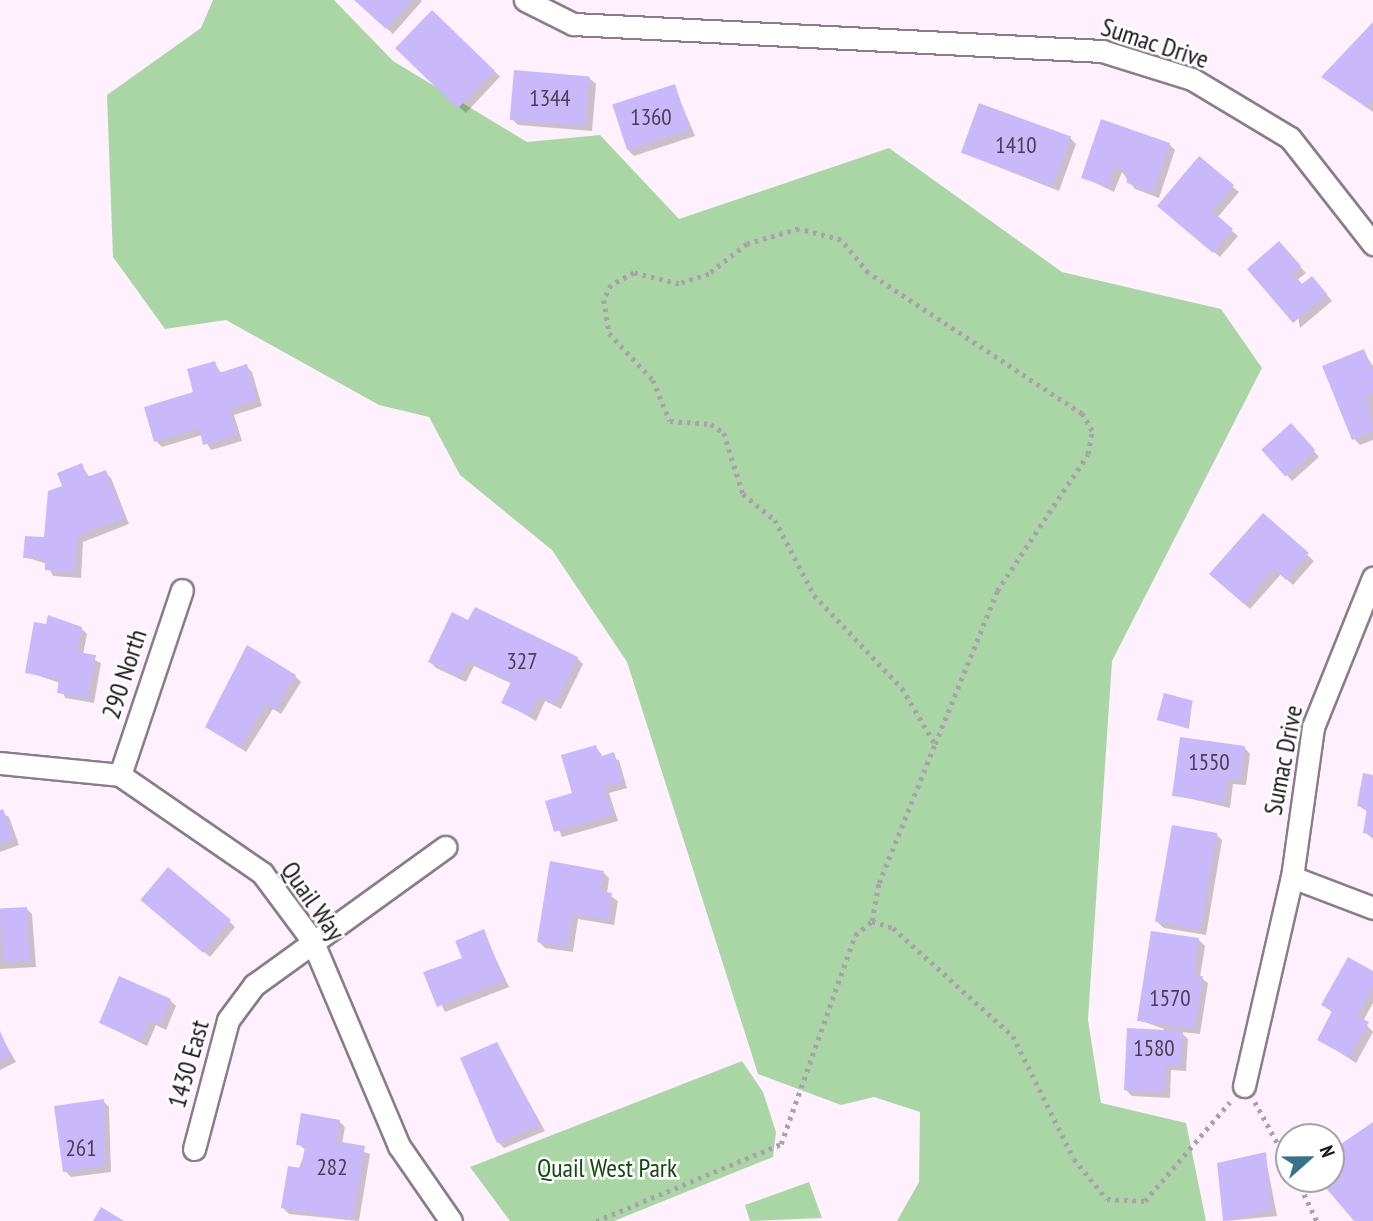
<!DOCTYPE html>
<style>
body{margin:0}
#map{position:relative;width:1373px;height:1221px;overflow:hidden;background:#fef1fd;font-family:"PT Sans Narrow",sans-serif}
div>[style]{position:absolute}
.green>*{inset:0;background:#aad6a6}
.shadow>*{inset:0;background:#0003;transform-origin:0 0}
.building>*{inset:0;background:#c9b8fa;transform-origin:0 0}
.path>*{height:4.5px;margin-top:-2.25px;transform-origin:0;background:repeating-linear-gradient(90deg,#aba1aa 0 3.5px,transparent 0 8.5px)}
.roads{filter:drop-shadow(2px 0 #8b7c8a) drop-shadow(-2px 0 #8b7c8a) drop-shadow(0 2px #8b7c8a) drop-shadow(0 -2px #8b7c8a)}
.street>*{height:21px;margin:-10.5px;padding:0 10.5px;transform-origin:10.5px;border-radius:10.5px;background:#fff}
span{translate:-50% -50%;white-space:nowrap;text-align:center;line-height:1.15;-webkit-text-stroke:5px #fff;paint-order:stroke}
.number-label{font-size:23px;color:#473e53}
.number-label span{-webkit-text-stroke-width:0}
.street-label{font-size:26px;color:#1c161b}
.park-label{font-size:26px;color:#144813}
.north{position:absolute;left:1275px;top:1123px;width:70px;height:70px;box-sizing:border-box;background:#fff;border:2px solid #a4a2a4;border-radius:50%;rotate:69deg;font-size:19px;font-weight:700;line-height:28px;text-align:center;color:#1c161b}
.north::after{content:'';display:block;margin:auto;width:24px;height:32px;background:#38718a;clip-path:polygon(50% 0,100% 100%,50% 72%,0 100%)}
</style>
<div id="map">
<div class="green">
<i style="clip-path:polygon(213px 0,334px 0,393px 61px,527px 142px,600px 135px,679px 219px,889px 148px,1062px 272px,1221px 309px,1262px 368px,1112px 661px,1088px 1020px,1101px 1103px,1186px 1123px,1206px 1221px,897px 1221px,919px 1182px,920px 1112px,874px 1097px,841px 1105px,758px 1074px,627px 662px,552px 550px,460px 475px,429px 417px,379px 405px,226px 320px,165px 329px,113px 257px,107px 95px,201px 28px)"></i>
<i style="clip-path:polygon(742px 1061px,763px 1092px,776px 1132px,773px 1157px,614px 1221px,510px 1221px,470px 1167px)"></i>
<i style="clip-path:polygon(809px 1182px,822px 1218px,750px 1221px,745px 1205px)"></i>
</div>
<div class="shadow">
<i style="clip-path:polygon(356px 0,421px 0,422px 1px,393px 34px)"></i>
<i style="left:432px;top:13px;width:93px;height:50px;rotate:43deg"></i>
<i style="clip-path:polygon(1373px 24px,1373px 112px,1323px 77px)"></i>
<i style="clip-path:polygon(589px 78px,596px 84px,592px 131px,518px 125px,512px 119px)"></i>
<i style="clip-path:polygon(674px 86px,695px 136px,634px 156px,628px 150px)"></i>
<i style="clip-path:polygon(1070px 138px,1076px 144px,1059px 191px,963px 153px)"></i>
<i style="clip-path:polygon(1169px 144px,1175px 150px,1159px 198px,1135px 189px,1122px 172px,1114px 192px,1083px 177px)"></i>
<i style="clip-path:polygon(1199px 159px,1239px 192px,1217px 218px,1238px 236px,1220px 257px,1166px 212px)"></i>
<i style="clip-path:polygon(1285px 249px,1306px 273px,1297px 280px,1302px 286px,1318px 284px,1332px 301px,1300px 328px)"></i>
<i style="clip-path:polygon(1363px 351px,1373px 366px,1373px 440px,1360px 445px,1354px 439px)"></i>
<i style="clip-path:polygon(214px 363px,222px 374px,246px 366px,252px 372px,262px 406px,234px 415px,242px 441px,211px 450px,202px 435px,162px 447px,156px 441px)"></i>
<i style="clip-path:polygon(1297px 431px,1319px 457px,1292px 481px,1264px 449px)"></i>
<i style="clip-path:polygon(81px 465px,90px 478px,105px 472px,111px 478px,129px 524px,83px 542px,81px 578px,53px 576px,47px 564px,25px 557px,46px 539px,65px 487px)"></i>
<i style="clip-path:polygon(1263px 515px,1314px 561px,1293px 585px,1281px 574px,1250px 609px,1218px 580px)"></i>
<i style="clip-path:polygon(469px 622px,577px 658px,583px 664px,561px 709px,545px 701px,536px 721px,503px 702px,512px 684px,474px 666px,466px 682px,436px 668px,430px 662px)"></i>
<i style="clip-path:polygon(81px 628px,87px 634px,83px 655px,101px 663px,94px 703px,65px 698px,60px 683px,27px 672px)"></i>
<i style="clip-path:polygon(295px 676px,301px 682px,281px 714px,273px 709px,246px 752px,207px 726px)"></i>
<i style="clip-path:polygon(1192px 703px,1189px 729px,1159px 719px)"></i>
<i style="clip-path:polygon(596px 747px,603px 757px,619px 760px,627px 788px,609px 793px,618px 821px,562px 837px,548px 802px,575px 794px)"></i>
<i style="clip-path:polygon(1244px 747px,1250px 754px,1246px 785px,1233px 784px,1230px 808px,1174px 795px)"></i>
<i style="clip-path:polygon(1373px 776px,1373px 839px,1365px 832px,1368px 812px,1359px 806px)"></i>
<i style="clip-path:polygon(0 812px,9px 817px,19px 845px,0 852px)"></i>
<i style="clip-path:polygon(1216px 834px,1222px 840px,1206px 935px,1164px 928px,1157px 922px)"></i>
<i style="clip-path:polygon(603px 872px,609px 878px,607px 894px,618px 901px,614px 925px,578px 919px,573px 952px,545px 948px,539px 942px)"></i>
<i style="clip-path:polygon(149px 906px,229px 921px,235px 927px,210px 957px)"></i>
<i style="clip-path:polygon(26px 908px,32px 914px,36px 967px,0 969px,0 910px)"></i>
<i style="clip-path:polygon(483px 931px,509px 987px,445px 1012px,426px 973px,464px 959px)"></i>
<i style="clip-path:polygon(1199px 940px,1205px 946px,1200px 977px,1208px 983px,1200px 1034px,1181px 1032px,1188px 1039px,1186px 1071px,1171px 1070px,1170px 1098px,1132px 1096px,1126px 1090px,1164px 1029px,1139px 1020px)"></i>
<i style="clip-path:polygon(1373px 973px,1373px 1003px,1363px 1021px,1373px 1032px,1356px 1063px,1319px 1039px,1333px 1013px,1323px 1005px)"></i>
<i style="clip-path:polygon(170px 1000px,176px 1006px,166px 1030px,156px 1025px,147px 1046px,101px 1023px)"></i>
<i style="clip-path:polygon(0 1034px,16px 1062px,0 1070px)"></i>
<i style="clip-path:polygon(497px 1044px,545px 1131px,504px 1148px,498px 1142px)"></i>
<i style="clip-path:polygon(103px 1101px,109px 1107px,111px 1172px,71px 1177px,65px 1171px)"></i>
<i style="clip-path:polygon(339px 1121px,345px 1127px,342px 1144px,370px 1154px,359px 1221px,289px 1214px,283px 1208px,306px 1150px,298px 1144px)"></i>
<i style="clip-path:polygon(1265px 1154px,1277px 1216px,1225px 1221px,1219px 1164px)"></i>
</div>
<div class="building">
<i style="clip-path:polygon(354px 0,412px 0,386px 29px)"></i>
<i style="left:432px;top:10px;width:87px;height:53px;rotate:44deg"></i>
<i style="clip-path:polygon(1373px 22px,1373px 99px,1366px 107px,1321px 77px)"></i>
<i style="left:514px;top:70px;width:76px;height:50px;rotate:5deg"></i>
<i style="left:675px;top:84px;width:48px;height:66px;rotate:72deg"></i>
<i style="left:979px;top:103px;width:98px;height:53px;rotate:20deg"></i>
<i style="clip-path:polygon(1101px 119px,1170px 143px,1153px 193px,1127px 183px,1126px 171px,1115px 167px,1108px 187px,1081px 178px)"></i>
<i style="clip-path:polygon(1199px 156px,1234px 185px,1212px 211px,1233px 229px,1213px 253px,1157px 206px)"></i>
<i style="clip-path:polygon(1279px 241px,1301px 266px,1293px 273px,1302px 284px,1312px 276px,1327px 294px,1293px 323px,1247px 269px)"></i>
<i style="clip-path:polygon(1364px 349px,1373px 372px,1373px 393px,1367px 395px,1373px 431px,1352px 440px,1322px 366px)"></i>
<i style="clip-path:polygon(215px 361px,219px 373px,247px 364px,257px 400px,229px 409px,237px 435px,203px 445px,199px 428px,154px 442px,144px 407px,193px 392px,187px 369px)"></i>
<i style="left:1291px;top:423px;width:36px;height:40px;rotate:48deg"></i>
<i style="clip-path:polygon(82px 463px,87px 477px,106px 470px,124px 518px,78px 536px,75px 573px,45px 570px,45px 559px,23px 558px,25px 536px,44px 537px,48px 491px,62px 486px,57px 473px)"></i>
<i style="clip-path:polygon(1263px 513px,1309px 553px,1286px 580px,1274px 569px,1244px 604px,1209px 574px)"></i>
<i style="clip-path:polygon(475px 607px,578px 657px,555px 704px,539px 696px,530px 716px,501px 703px,511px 682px,467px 661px,460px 677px,428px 662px,452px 612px,468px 620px)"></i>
<i style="clip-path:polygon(48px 615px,82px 627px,77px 652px,96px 655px,88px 698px,57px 693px,59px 679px,25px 673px,34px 622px,46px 624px)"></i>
<i style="clip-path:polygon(247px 645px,296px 675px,275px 710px,266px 704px,240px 748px,205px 727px)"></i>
<i style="left:1164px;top:693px;width:30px;height:28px;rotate:15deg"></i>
<i style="clip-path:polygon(1180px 737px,1245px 746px,1240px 780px,1227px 779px,1224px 803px,1172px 796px)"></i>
<i style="clip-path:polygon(596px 745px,599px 757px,614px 752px,623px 782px,604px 787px,613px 815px,554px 832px,545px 801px,572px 793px,561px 755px)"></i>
<i style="clip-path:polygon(1363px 773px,1373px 775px,1373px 835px,1363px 833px,1367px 808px,1357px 806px)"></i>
<i style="clip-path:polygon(3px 809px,14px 839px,0 844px,0 810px)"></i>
<i style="left:1172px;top:825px;width:46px;height:98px;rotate:10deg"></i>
<i style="clip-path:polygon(550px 861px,604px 871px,601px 891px,612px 893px,608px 920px,573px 914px,567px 947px,537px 942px)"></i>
<i style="left:168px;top:867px;width:82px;height:43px;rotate:40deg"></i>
<i style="left:27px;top:907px;width:54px;height:27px;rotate:87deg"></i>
<i style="clip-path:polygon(484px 929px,504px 981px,437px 1007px,423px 972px,462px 958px,455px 941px)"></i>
<i style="clip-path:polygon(1151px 931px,1199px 938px,1194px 975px,1203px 976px,1195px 1029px,1137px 1021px)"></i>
<i style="clip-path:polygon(1348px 957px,1373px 971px,1373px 987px,1357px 1016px,1369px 1022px,1350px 1058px,1317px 1040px,1332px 1011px,1321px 1005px)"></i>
<i style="clip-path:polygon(119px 976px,171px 999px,160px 1025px,150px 1020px,141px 1041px,99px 1023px)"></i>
<i style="clip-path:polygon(1127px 1028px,1183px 1031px,1181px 1065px,1166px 1065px,1165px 1092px,1124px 1090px)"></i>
<i style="clip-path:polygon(0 1031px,11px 1056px,0 1061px)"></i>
<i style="clip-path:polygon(497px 1042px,540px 1125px,497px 1143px,460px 1058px)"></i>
<i style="clip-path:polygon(104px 1099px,105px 1166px,63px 1172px,54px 1106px)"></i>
<i style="clip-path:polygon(301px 1113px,340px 1120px,336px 1141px,365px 1146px,353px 1220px,281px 1208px,288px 1166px,301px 1168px,305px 1146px,296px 1145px)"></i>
<i style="clip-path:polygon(1373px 1122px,1373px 1221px,1354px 1221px,1320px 1181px,1331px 1179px,1331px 1151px)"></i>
<i style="clip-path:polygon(1266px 1152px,1271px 1210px,1223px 1221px,1217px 1163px)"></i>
<i style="clip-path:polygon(101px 1207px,124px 1221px,93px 1221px)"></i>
</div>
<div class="path">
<i style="left:872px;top:921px;width:39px;rotate:-80deg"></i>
<i style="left:879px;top:883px;width:150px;rotate:-68.1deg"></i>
<i style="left:935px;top:744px;width:165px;rotate:-67.9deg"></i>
<i style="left:997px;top:591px;width:164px;rotate:-56.4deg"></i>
<i style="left:1088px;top:454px;width:23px;rotate:-80deg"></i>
<i style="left:1092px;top:431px;width:20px;rotate:-120deg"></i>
<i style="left:1082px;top:414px;width:256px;rotate:-146.6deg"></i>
<i style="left:868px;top:273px;width:43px;rotate:-129.3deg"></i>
<i style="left:841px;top:240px;width:43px;rotate:-165.3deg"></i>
<i style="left:799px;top:229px;width:54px;rotate:163.9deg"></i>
<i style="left:747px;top:244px;width:48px;rotate:141.7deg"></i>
<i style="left:709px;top:274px;width:32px;rotate:162deg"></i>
<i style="left:679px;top:284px;width:46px;rotate:-166.3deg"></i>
<i style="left:634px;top:273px;width:26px;rotate:152deg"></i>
<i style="left:611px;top:285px;width:17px;rotate:115deg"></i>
<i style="left:604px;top:300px;width:33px;rotate:81deg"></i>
<i style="left:609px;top:333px;width:64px;rotate:46.9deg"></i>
<i style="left:653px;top:380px;width:44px;rotate:67.5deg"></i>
<i style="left:670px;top:421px;width:41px;rotate:4.2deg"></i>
<i style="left:711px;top:424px;width:16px;rotate:35deg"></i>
<i style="left:724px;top:433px;width:64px;rotate:72.7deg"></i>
<i style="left:743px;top:494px;width:41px;rotate:39.1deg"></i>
<i style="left:775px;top:520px;width:85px;rotate:62.5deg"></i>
<i style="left:814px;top:595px;width:128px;rotate:46.6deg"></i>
<i style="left:902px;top:688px;width:65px;rotate:59.5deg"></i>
<i style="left:1255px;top:1102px;width:71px;rotate:61.3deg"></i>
<i style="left:1297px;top:1179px;width:47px;rotate:64.5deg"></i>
<i style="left:596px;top:1221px;width:200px;rotate:-22.6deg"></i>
<i style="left:781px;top:1144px;width:222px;rotate:-70.5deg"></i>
<i style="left:855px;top:935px;width:22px;rotate:-39deg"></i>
<i style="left:872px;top:921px;width:22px;rotate:18deg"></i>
<i style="left:893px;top:928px;width:161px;rotate:42deg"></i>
<i style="left:1013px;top:1036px;width:137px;rotate:63.6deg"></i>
<i style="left:1074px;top:1159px;width:52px;rotate:50.5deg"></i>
<i style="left:1107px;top:1199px;width:38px;rotate:3deg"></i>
<i style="left:1145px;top:1201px;width:130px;rotate:-49.4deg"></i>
</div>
<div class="roads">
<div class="street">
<i style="left:525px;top:0;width:54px;rotate:26.6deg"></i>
<i style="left:573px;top:24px;width:530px;rotate:2.92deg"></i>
<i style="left:1102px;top:51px;width:94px;rotate:17.3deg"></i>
<i style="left:1192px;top:79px;width:114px;rotate:31deg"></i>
<i style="left:1290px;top:138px;width:135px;rotate:51.9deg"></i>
<i style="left:0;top:763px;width:121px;rotate:5.7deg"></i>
<i style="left:120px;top:775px;width:173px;rotate:34.6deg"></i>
<i style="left:262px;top:873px;width:84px;rotate:53.3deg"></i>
<i style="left:312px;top:940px;width:224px;rotate:67.1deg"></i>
<i style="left:399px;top:1146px;width:91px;rotate:55.3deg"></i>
<i style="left:120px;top:775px;width:195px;rotate:-71.5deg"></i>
<i style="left:1292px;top:877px;width:87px;rotate:20.9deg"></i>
<i style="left:1244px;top:1086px;width:214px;rotate:-77.1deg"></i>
<i style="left:1292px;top:877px;width:151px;rotate:-82deg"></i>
<i style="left:1313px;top:727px;width:161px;rotate:-68.1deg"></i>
<i style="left:194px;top:1149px;width:133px;rotate:-75.2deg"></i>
<i style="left:228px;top:1020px;width:44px;rotate:-53.4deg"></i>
<i style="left:254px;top:985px;width:236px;rotate:-35.8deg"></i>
</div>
</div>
<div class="number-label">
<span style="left:550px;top:98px">1344</span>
<span style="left:651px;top:117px">1360</span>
<span style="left:1016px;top:145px">1410</span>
<span style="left:522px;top:661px">327</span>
<span style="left:1209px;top:762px">1550</span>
<span style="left:1170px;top:998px">1570</span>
<span style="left:1154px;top:1048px">1580</span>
<span style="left:81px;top:1148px">261</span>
<span style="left:332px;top:1167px">282</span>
</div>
<div class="street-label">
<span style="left:1155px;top:43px;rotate:18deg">Sumac Drive</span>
<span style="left:124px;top:674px;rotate:-72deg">290 North</span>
<span style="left:1283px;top:760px;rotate:-79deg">Sumac Drive</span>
<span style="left:313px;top:901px;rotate:55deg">Quail Way</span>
<span style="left:188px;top:1064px;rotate:-74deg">1430 East</span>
</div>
<div class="park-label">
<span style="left:607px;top:1168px">Quail West Park</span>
</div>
<div class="north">N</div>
</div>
